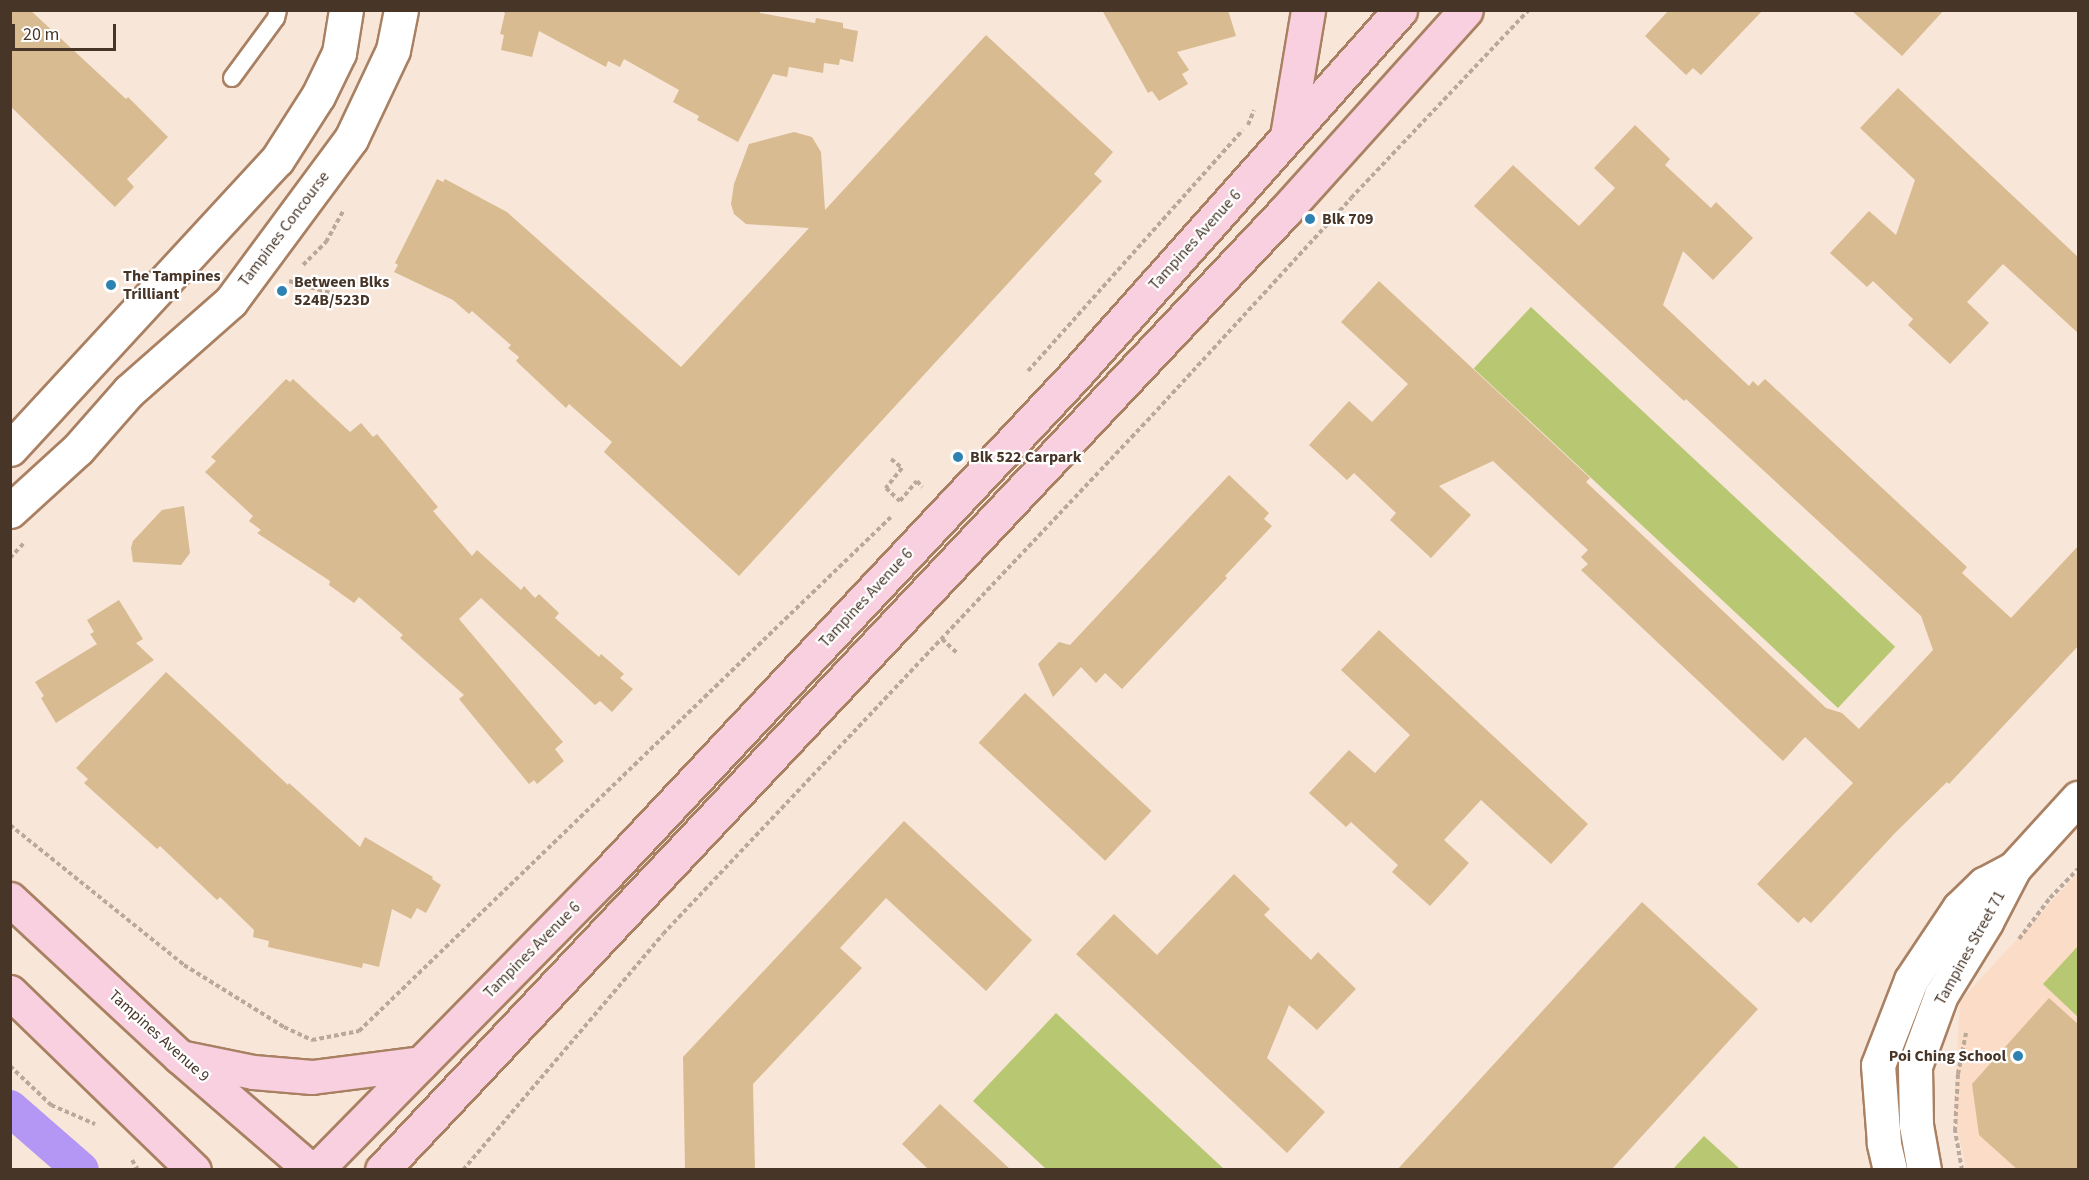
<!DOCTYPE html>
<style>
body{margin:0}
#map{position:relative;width:2089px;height:1180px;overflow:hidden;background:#f8e6d9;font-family:"Source Sans 3",sans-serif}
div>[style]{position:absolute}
.built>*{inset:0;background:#fbdcc6}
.green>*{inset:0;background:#b8c771;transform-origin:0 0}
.canal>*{height:36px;margin:-18px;padding:0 18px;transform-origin:18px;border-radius:18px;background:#b496f4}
.building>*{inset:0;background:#d8bb90;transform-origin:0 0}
.path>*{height:4px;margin-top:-2px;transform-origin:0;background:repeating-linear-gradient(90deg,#baa89b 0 4.5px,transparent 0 7.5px)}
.roads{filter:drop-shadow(2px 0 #a98062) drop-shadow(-2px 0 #a98062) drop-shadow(0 2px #a98062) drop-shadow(0 -2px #a98062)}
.lane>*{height:16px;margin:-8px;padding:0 8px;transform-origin:8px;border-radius:8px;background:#fff}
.street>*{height:33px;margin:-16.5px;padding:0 16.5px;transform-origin:16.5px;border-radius:16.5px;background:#fff}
.secondary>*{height:33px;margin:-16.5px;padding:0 16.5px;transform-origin:16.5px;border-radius:16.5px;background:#f8d0e0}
.dots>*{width:16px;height:16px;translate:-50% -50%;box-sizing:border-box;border:3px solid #fff;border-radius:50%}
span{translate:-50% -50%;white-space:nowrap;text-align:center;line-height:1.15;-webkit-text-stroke:4.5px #fff;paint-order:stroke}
.poi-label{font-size:16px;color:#473528;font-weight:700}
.left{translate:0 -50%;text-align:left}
.right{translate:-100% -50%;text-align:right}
.street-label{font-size:16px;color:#473528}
.frame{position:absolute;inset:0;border:12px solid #473528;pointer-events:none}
.scale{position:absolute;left:12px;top:24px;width:104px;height:27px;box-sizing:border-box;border:3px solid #473528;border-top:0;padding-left:8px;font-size:18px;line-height:21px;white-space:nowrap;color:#473528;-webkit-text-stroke:4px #fff;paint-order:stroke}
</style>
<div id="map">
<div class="built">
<i style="clip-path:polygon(2078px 873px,2078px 1169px,1966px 1169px,1954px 1112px,1960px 1001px)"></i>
</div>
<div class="green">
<i style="left:1531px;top:307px;width:498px;height:84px;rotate:43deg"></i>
<i style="clip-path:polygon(2078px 946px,2078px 1017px,2043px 984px)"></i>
<i style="clip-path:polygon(1056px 1013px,1224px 1169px,1046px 1169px,973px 1101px)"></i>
<i style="clip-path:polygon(1704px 1136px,1740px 1169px,1673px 1169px)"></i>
</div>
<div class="canal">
<i style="left:10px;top:1108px;width:94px;rotate:41.1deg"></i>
</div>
<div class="building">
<i style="clip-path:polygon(10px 10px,30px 10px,126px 99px,128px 97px,168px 137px,127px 179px,134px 187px,115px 207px,10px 106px)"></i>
<i style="clip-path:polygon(500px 10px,760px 10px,760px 13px,815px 23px,816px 18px,843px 23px,843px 28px,858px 31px,853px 62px,840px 59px,839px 65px,824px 63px,823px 73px,789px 67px,787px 77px,773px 74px,738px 142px,697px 120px,699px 116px,673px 102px,679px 90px,624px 59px,620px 67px,608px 61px,606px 67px,539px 31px,532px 57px,501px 50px,504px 35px,500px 34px,505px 13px)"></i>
<i style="clip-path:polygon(1102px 10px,1228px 10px,1236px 36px,1177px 52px,1189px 70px,1182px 74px,1188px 84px,1159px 101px,1152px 91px,1148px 93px)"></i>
<i style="clip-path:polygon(1669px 10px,1763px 10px,1701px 75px,1693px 68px,1686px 75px,1645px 36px)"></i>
<i style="clip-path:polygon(1851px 10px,1944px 10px,1902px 56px)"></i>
<i style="clip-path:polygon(986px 35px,1113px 152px,1094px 174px,1102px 181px,739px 576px,604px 452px,612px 442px,569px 404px,566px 408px,516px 361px,519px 357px,508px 348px,511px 345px,472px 311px,469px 314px,453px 300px,394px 272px,398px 265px,395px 263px,437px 179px,443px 182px,445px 179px,507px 212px,681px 367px,809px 228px,746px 224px,734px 214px,731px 204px,734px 184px,749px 144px,794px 132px,812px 137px,821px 152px,825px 210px)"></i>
<i style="clip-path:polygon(1898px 88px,2079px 258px,2079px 334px,2003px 264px,1967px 302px,1989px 323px,1950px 364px,1908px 325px,1913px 319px,1873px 281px,1867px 287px,1830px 253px,1869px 211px,1896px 235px,1915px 180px,1860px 128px)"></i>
<i style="clip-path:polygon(1635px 125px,1670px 159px,1665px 165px,1711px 208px,1716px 202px,1753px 238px,1713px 280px,1683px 251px,1663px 305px,1749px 386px,1753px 381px,1758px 386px,1765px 379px,1967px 567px,1962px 573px,2011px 618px,2079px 545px,2079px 645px,1949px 784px,1947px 782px,1895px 833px,1811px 923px,1804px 917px,1798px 923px,1757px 884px,1853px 783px,1805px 737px,1783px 761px,1581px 570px,1588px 564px,1581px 557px,1588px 550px,1493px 461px,1439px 486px,1471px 515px,1431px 558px,1390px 520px,1396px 513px,1354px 473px,1347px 480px,1309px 445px,1349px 401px,1372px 422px,1408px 384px,1341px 322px,1379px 281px,1590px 478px,1586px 482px,1826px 708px,1842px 713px,1859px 729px,1933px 650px,1921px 616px,1686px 399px,1684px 401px,1474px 206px,1513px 165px,1579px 226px,1615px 188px,1594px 168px)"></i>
<i style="clip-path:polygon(286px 379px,290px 382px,293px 379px,350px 432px,361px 423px,373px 437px,377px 434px,438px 507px,433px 511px,472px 556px,477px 550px,521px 590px,524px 586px,535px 598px,539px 594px,559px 613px,555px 618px,599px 657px,601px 654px,624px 674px,620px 678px,633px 689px,612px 712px,600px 701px,595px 705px,481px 598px,459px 619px,563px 742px,555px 749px,564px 761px,537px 784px,534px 780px,529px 784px,459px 699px,464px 695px,400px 638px,403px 635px,359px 597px,354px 603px,329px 585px,330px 581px,257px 533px,261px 530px,249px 521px,253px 516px,205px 472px,216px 461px,211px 457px)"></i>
<i style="clip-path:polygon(1229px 475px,1269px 513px,1264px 519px,1272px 526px,1225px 576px,1227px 578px,1122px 689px,1105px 673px,1096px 683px,1081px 667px,1053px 697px,1038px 664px,1059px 642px,1070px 645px)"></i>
<i style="clip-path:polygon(184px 506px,190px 553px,181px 565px,133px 562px,131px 548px,133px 541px,162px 510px)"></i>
<i style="clip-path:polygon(119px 600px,143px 639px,136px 643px,154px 660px,56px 723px,41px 698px,44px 696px,35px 682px,97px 644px,90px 634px,94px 632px,87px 620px)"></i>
<i style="clip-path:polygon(1379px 630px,1588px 824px,1551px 864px,1481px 800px,1444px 840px,1469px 863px,1430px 906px,1392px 872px,1398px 865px,1351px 822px,1346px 827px,1309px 793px,1349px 750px,1375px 773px,1410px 735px,1341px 670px)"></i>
<i style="clip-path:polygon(166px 672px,288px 785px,289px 783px,360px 847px,365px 837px,433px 877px,432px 879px,441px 885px,426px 913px,417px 908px,411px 919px,392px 909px,379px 967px,363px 963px,362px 968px,268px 947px,269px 941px,253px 937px,254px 930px,220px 897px,217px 900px,160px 846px,157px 849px,84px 783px,88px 779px,76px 768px)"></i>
<i style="left:1025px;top:693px;width:173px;height:68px;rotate:43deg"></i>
<i style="clip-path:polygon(904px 821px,1032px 940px,986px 991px,886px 898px,840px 948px,862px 968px,753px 1084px,755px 1170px,685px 1170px,683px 1057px)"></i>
<i style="clip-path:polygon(1234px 874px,1270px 909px,1264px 915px,1311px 960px,1318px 952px,1356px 989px,1317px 1030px,1289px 1005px,1267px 1058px,1325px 1112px,1287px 1153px,1076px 954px,1114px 914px,1157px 955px)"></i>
<i style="clip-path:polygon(1642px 902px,1758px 1009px,1611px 1170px,1397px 1170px)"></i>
<i style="clip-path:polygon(2049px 998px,2079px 1025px,2079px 1170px,2018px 1170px,1979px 1135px,1972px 1084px)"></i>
<i style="clip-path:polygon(940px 1104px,1011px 1170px,929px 1170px,902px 1144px)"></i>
</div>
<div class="path">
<i style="left:1248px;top:125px;width:16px;rotate:-68deg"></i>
<i style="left:303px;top:265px;width:33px;rotate:-45deg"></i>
<i style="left:326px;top:242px;width:35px;rotate:-61deg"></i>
<i style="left:289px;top:281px;width:54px;rotate:16.1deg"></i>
<i style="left:1028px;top:371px;width:323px;rotate:-48.3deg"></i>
<i style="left:891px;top:459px;width:14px;rotate:39deg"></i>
<i style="left:902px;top:468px;width:26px;rotate:129deg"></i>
<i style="left:886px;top:488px;width:19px;rotate:43deg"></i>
<i style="left:900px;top:501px;width:26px;rotate:-50deg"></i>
<i style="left:917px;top:481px;width:8px;rotate:50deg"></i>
<i style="left:10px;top:558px;width:21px;rotate:-47deg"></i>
<i style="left:942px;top:639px;width:22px;rotate:43deg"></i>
<i style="left:10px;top:825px;width:223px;rotate:38.8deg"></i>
<i style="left:184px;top:965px;width:118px;rotate:31.8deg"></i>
<i style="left:284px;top:1027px;width:31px;rotate:25deg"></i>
<i style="left:312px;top:1040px;width:48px;rotate:-10.8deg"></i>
<i style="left:359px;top:1031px;width:741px;rotate:-44.02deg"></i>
<i style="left:2019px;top:939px;width:51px;rotate:-52.9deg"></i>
<i style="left:2050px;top:898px;width:40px;rotate:-46deg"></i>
<i style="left:10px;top:1066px;width:57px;rotate:43.6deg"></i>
<i style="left:51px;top:1105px;width:48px;rotate:23.4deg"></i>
<i style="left:132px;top:1160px;width:12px;rotate:59deg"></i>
<i style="left:463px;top:1170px;width:309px;rotate:-49.7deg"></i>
<i style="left:663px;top:934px;width:705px;rotate:-46.67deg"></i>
<i style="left:1147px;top:421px;width:302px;rotate:-47.5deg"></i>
<i style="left:1351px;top:198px;width:259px;rotate:-46.6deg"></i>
<i style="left:1962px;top:1170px;width:40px;rotate:-100deg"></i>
<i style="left:1955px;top:1131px;width:57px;rotate:-87deg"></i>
<i style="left:1958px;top:1074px;width:42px;rotate:-79deg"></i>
</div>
<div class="roads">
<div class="lane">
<i style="left:232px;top:78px;width:74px;rotate:-53.7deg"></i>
<i style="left:276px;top:18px;width:8px;rotate:-76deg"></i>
</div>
<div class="street">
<i style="left:10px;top:449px;width:393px;rotate:-47.3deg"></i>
<i style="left:277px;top:160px;width:76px;rotate:-57.4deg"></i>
<i style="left:318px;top:96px;width:48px;rotate:-64deg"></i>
<i style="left:339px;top:53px;width:44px;rotate:-80.8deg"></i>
<i style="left:10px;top:511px;width:92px;rotate:-42.4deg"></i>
<i style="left:78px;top:449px;width:77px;rotate:-48.7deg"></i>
<i style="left:129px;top:391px;width:136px;rotate:-41.4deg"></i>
<i style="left:231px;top:301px;width:202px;rotate:-53.5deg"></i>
<i style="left:351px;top:139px;width:98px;rotate:-64.7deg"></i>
<i style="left:393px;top:50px;width:41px;rotate:-78.7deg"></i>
<i style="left:1890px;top:1170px;width:28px;rotate:-103deg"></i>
<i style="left:1884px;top:1143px;width:78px;rotate:-94.4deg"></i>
<i style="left:1878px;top:1065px;width:91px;rotate:-68.8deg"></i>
<i style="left:1911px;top:980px;width:87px;rotate:-56.3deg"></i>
<i style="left:1959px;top:908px;width:35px;rotate:-44deg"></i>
<i style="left:1984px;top:884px;width:32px;rotate:-28deg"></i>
<i style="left:1924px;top:1170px;width:46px;rotate:-100.1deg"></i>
<i style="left:1916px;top:1125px;width:59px;rotate:-91deg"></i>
<i style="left:1915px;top:1066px;width:76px;rotate:-69.9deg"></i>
<i style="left:1941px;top:995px;width:86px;rotate:-58.3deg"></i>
<i style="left:1986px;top:922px;width:61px;rotate:-62.6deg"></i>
<i style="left:2014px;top:868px;width:95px;rotate:-47.6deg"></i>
</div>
<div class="secondary">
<i style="left:1287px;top:136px;width:128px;rotate:-80.5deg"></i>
<i style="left:10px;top:899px;width:231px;rotate:42.9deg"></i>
<i style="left:179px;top:1056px;width:174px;rotate:40.8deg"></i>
<i style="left:10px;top:992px;width:256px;rotate:44.1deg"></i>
<i style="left:184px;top:1058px;width:70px;rotate:11.5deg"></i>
<i style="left:253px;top:1072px;width:59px;rotate:4.8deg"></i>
<i style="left:312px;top:1077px;width:110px;rotate:-7.3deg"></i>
<i style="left:316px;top:1170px;width:412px;rotate:-45.5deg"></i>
<i style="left:605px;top:876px;width:688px;rotate:-46.82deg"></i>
<i style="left:1076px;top:374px;width:487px;rotate:-48.3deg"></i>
<i style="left:382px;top:1170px;width:1317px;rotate:-46.72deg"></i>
<i style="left:1285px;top:211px;width:270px;rotate:-48deg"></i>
</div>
</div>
<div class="dots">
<i style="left:1310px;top:219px;background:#2d82b2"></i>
<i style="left:111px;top:285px;background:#2d82b2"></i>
<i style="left:282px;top:291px;background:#2d82b2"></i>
<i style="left:958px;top:457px;background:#2d82b2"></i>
<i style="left:2018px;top:1056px;background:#2d82b2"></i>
</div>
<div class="poi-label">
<span class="left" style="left:1322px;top:219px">Blk 709</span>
<span class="left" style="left:123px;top:285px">The Tampines<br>Trilliant</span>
<span class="left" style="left:294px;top:291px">Between Blks<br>524B/523D</span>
<span class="left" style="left:970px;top:457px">Blk 522 Carpark</span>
<span class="right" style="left:2006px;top:1056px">Poi Ching School</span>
</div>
<div class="street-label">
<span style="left:284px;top:229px;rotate:-53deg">Tampines Concourse</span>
<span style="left:1195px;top:240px;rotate:-48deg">Tampines Avenue 6</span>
<span style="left:866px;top:598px;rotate:-47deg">Tampines Avenue 6</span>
<span style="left:1970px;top:948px;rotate:-61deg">Tampines Street 71</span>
<span style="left:532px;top:950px;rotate:-45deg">Tampines Avenue 6</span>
<span style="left:159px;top:1036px;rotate:42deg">Tampines Avenue 9</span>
</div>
<div class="frame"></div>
<div class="scale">20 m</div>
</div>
